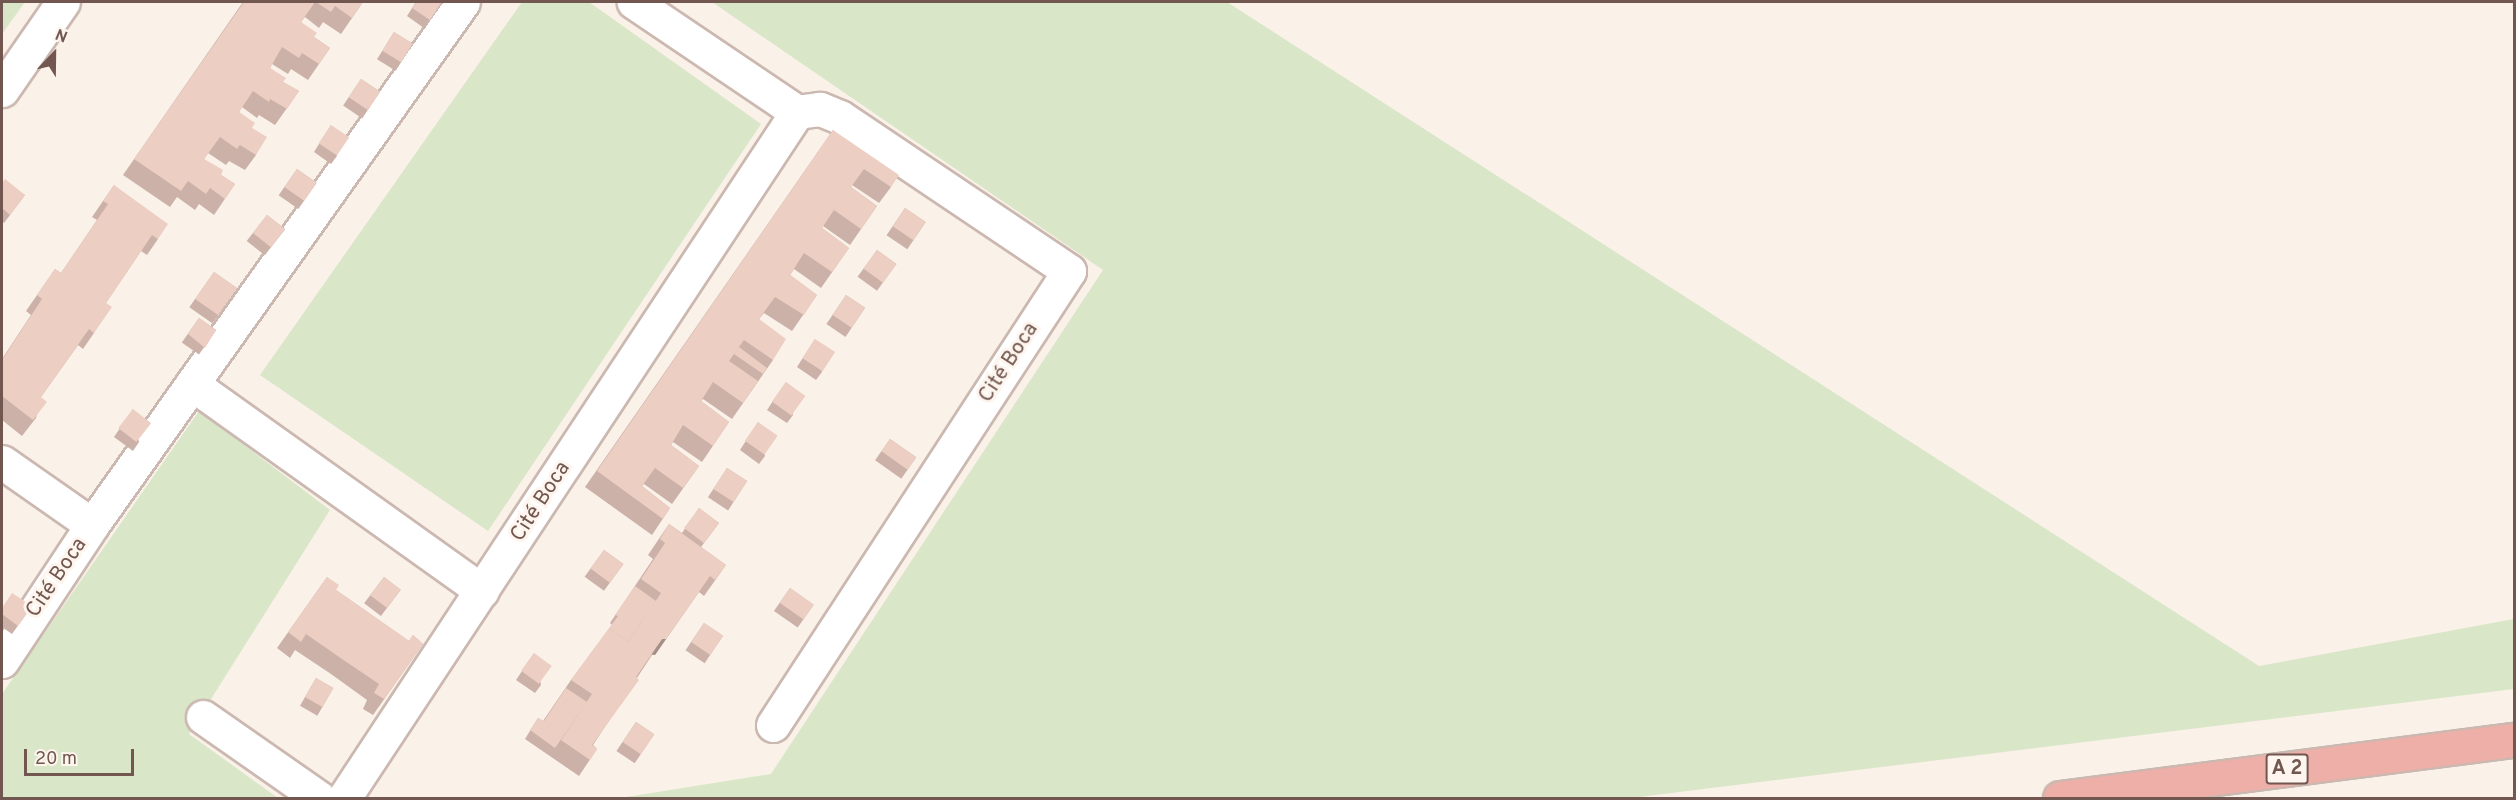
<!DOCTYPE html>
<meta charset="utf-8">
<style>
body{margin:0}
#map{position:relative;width:2516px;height:800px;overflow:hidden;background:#faf1e9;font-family:Overpass,sans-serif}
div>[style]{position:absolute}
.green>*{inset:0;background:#d9e6c8}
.roads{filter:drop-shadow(2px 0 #cbb8b0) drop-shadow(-2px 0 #cbb8b0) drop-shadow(0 2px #cbb8b0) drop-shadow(0 -2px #cbb8b0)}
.minor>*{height:33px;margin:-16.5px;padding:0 16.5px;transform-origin:16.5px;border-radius:16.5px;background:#fff}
.tertiary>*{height:33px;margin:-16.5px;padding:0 16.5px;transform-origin:16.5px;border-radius:16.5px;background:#fff}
.motorway>*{height:33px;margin:-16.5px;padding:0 16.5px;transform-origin:16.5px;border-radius:16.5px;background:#edafa7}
.wall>*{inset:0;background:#cbb1a8;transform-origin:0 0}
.shaded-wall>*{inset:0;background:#a59088}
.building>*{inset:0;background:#eccec3;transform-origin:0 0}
span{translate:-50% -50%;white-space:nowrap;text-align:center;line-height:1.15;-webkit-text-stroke:6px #fdf5ee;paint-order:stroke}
.shield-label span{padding:2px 4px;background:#fdf5ee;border:2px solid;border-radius:4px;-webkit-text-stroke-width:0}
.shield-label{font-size:20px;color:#71574f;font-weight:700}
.street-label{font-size:21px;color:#71574f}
.frame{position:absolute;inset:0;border:3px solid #71574f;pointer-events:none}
.north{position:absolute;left:24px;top:24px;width:60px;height:60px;-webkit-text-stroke:4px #fdf5ee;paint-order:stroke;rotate:22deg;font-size:16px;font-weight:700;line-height:24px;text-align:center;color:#71574f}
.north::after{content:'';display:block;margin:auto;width:21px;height:27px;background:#71574f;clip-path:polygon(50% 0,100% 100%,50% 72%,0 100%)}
.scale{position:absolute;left:24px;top:749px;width:110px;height:27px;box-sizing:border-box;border:3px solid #71574f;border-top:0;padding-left:8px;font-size:18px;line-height:21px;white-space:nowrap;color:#71574f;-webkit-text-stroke:4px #fdf5ee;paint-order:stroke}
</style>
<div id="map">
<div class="green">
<i style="clip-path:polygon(2px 2px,25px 2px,2px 34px)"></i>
<i style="clip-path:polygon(522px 2px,589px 2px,761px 124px,488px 531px,260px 375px)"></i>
<i style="clip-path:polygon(712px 2px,1227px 2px,2259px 666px,2514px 619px,2514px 689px,1631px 798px,620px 798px,771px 774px,1103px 270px)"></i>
<i style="clip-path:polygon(199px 411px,330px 510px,189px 734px,278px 798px,2px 798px,2px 694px)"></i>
</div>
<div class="roads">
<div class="minor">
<i style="left:192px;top:384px;width:356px;rotate:35.5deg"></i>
<i style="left:2px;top:462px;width:110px;rotate:35deg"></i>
<i style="left:2px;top:661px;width:163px;rotate:-56.5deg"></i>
<i style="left:92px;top:525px;width:641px;rotate:-54.65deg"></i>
<i style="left:203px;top:717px;width:141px;rotate:34.9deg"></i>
<i style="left:773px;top:725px;width:542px;rotate:-56.9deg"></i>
<i style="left:1069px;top:271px;width:276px;rotate:-146.1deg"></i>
<i style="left:840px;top:117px;width:22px;rotate:-158deg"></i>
<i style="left:820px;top:109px;width:23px;rotate:173deg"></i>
<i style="left:344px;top:798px;width:822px;rotate:-56.56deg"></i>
<i style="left:797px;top:112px;width:197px;rotate:-146deg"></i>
</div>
<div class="tertiary">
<i style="left:2px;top:90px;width:107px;rotate:-55.3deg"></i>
</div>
<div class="motorway">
<i style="left:2060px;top:798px;width:458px;rotate:-7.3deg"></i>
</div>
</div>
<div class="wall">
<i style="clip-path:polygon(243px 2px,363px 2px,341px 34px,323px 22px,319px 28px,305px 17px,301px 22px,314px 37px,330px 48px,308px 80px,291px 69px,288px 74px,272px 64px,270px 68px,283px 82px,299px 91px,275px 125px,259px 115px,257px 118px,242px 107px,239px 112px,252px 128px,256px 155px,245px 170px,229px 161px,226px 165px,208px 153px,204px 159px,221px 175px,235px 184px,214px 215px,199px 204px,195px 210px,177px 197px,170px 207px,123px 175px)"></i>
<i style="clip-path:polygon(416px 2px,441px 3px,424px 28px,407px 16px)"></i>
<i style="left:394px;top:32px;width:22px;height:32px;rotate:32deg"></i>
<i style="left:361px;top:79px;width:23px;height:32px;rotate:34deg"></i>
<i style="clip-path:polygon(331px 125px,337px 156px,331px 164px,314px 152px)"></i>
<i style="clip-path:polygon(833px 130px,891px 187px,879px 203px,852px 185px,851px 187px,877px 206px,850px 245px,823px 226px,822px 228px,849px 248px,821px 288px,794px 269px,790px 275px,817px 295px,792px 331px,764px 313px,759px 319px,773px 360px,732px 419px,703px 399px,701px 401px,729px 422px,702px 462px,673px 442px,671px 445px,699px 466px,672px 504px,644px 484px,642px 486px,670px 508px,652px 535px,585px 487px)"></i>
<i style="left:297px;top:169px;width:24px;height:32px;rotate:35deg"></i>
<i style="clip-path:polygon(2px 183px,25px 195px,4px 223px,2px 221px)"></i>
<i style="clip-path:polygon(114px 185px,158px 239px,147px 255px,141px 251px,106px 303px,94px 333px,83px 349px,78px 345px,41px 397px,36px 418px,22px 436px,2px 420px,2px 359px,31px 315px,26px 311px,55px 269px,61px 273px,97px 220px,92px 217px)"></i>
<i style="left:905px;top:208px;width:25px;height:33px;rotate:34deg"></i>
<i style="left:267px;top:215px;width:23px;height:33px;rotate:38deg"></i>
<i style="left:877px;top:250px;width:24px;height:33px;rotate:36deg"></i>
<i style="left:214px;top:272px;width:28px;height:43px;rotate:35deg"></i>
<i style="left:846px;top:295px;width:23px;height:35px;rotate:34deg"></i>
<i style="left:199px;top:318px;width:21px;height:30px;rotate:35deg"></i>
<i style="clip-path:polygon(815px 339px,822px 372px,816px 380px,797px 367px)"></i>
<i style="clip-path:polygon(786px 382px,793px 415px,787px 423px,767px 410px)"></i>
<i style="clip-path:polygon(133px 409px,139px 442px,133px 451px,114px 437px)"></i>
<i style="clip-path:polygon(758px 422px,765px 456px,759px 464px,740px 450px)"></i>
<i style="left:890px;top:439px;width:32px;height:26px;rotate:35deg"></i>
<i style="left:727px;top:468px;width:24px;height:35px;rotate:33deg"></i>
<i style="clip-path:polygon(699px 508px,719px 523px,701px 547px,726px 565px,704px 596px,699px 592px,655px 655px,652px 655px,593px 745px,597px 749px,579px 776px,525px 739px,538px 718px,543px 721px,571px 680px,612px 625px,610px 623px,653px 559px,648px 555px,669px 524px,682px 533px)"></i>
<i style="left:604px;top:550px;width:24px;height:33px;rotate:36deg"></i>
<i style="clip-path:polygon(327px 577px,336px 590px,409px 641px,413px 635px,423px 644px,373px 715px,363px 709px,367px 700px,331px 674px,295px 650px,290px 658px,277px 648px)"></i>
<i style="left:384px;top:577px;width:21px;height:33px;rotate:37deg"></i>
<i style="left:790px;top:588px;width:29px;height:28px;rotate:35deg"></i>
<i style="clip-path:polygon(32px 606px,12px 634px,2px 627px,2px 608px)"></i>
<i style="left:704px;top:623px;width:23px;height:33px;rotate:34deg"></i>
<i style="clip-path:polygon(534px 653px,541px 685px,535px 693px,516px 680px)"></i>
<i style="left:316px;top:678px;width:20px;height:32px;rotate:30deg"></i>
<i style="left:636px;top:722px;width:22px;height:35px;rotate:34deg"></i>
</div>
<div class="shaded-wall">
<i style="clip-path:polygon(662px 639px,666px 639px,655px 655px,651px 654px)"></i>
</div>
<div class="building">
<i style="clip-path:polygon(244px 2px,315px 2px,301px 22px,317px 33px,314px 37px,330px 48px,319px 64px,302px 53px,299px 58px,282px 47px,270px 68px,286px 78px,283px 82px,299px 91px,287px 109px,270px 99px,269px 102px,253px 91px,239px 112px,255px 123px,252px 128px,267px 137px,256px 155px,240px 145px,237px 149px,220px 137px,204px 159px,223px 170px,221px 175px,235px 184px,225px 199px,210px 188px,206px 194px,188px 181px,181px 191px,134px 159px)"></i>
<i style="clip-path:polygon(316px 2px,363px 2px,352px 18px,335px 6px,331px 12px)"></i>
<i style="clip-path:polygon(417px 2px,439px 2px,441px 3px,430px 20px,412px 8px)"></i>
<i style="left:394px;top:32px;width:22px;height:22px;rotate:32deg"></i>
<i style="left:361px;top:79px;width:23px;height:22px;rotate:34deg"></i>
<i style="left:331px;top:125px;width:22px;height:22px;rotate:34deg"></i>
<i style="clip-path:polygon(833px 130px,899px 175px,891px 187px,864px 169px,851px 187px,877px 206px,868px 219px,861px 229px,834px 210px,822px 228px,849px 248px,832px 272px,804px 253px,790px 275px,817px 295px,804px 315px,775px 297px,759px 319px,786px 339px,773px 360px,744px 340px,729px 361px,758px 381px,743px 403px,713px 382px,701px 401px,729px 422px,713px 446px,683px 425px,671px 445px,699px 466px,683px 488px,655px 468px,642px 486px,670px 508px,663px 519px,597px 471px)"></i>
<i style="left:297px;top:169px;width:24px;height:22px;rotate:35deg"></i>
<i style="clip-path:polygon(5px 179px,25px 195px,10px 215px,2px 208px,2px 183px)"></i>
<i style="clip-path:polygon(114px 185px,168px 224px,158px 239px,152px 235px,106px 303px,112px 307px,94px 333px,89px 329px,41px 397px,47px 402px,33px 420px,2px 396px,2px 360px,42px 299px,37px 295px,55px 269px,61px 273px,108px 204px,103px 201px)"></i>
<i style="left:905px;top:208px;width:25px;height:22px;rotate:34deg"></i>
<i style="left:267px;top:215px;width:23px;height:23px;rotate:38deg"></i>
<i style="left:877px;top:250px;width:24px;height:23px;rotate:36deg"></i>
<i style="left:214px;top:272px;width:28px;height:33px;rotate:35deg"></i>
<i style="left:846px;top:295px;width:23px;height:24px;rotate:34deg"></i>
<i style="clip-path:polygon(199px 318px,216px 330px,205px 348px,188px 334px)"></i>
<i style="left:815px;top:339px;width:24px;height:23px;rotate:33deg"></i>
<i style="clip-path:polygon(739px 347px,767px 368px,763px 374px,734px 354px)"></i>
<i style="left:786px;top:382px;width:24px;height:24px;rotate:36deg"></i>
<i style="left:133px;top:409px;width:23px;height:24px;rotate:38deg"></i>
<i style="left:758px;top:422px;width:24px;height:23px;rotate:35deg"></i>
<i style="left:890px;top:439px;width:32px;height:15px;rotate:35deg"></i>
<i style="left:727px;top:468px;width:24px;height:25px;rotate:33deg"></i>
<i style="left:699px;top:508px;width:25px;height:25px;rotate:37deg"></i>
<i style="clip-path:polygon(669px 524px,726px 565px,715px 580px,710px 576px,666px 639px,662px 639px,636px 677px,639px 680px,592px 745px,597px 749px,590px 760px,561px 740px,592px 694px,571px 680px,609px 628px,628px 642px,661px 593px,641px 579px,665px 543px,660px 539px)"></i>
<i style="left:604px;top:550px;width:24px;height:23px;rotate:36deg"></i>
<i style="clip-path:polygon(327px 577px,339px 585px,336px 590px,409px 641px,413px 635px,423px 644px,384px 699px,374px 693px,379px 684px,342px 659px,306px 634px,301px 642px,288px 632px)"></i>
<i style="left:384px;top:577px;width:21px;height:23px;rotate:37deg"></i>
<i style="clip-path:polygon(635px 586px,656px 601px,628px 642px,609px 628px,618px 616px,615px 615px)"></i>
<i style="left:790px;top:588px;width:29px;height:18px;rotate:35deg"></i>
<i style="clip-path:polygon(12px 593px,32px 606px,18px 626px,2px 614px,2px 608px)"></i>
<i style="left:704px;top:623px;width:23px;height:23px;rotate:34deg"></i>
<i style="left:534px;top:653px;width:22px;height:22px;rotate:36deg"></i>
<i style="left:316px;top:678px;width:20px;height:22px;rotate:30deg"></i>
<i style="clip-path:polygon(566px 688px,587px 702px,555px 748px,530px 730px,538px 718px,544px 721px)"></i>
<i style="left:636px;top:722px;width:22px;height:24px;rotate:34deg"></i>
</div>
<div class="shield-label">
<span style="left:2287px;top:769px">A 2</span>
</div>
<div class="street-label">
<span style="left:1009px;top:363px;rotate:-57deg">Cité Boca</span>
<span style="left:541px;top:502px;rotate:-57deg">Cité Boca</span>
<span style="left:57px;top:578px;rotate:-56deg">Cité Boca</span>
</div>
<div class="frame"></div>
<div class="north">N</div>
<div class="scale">20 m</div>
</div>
